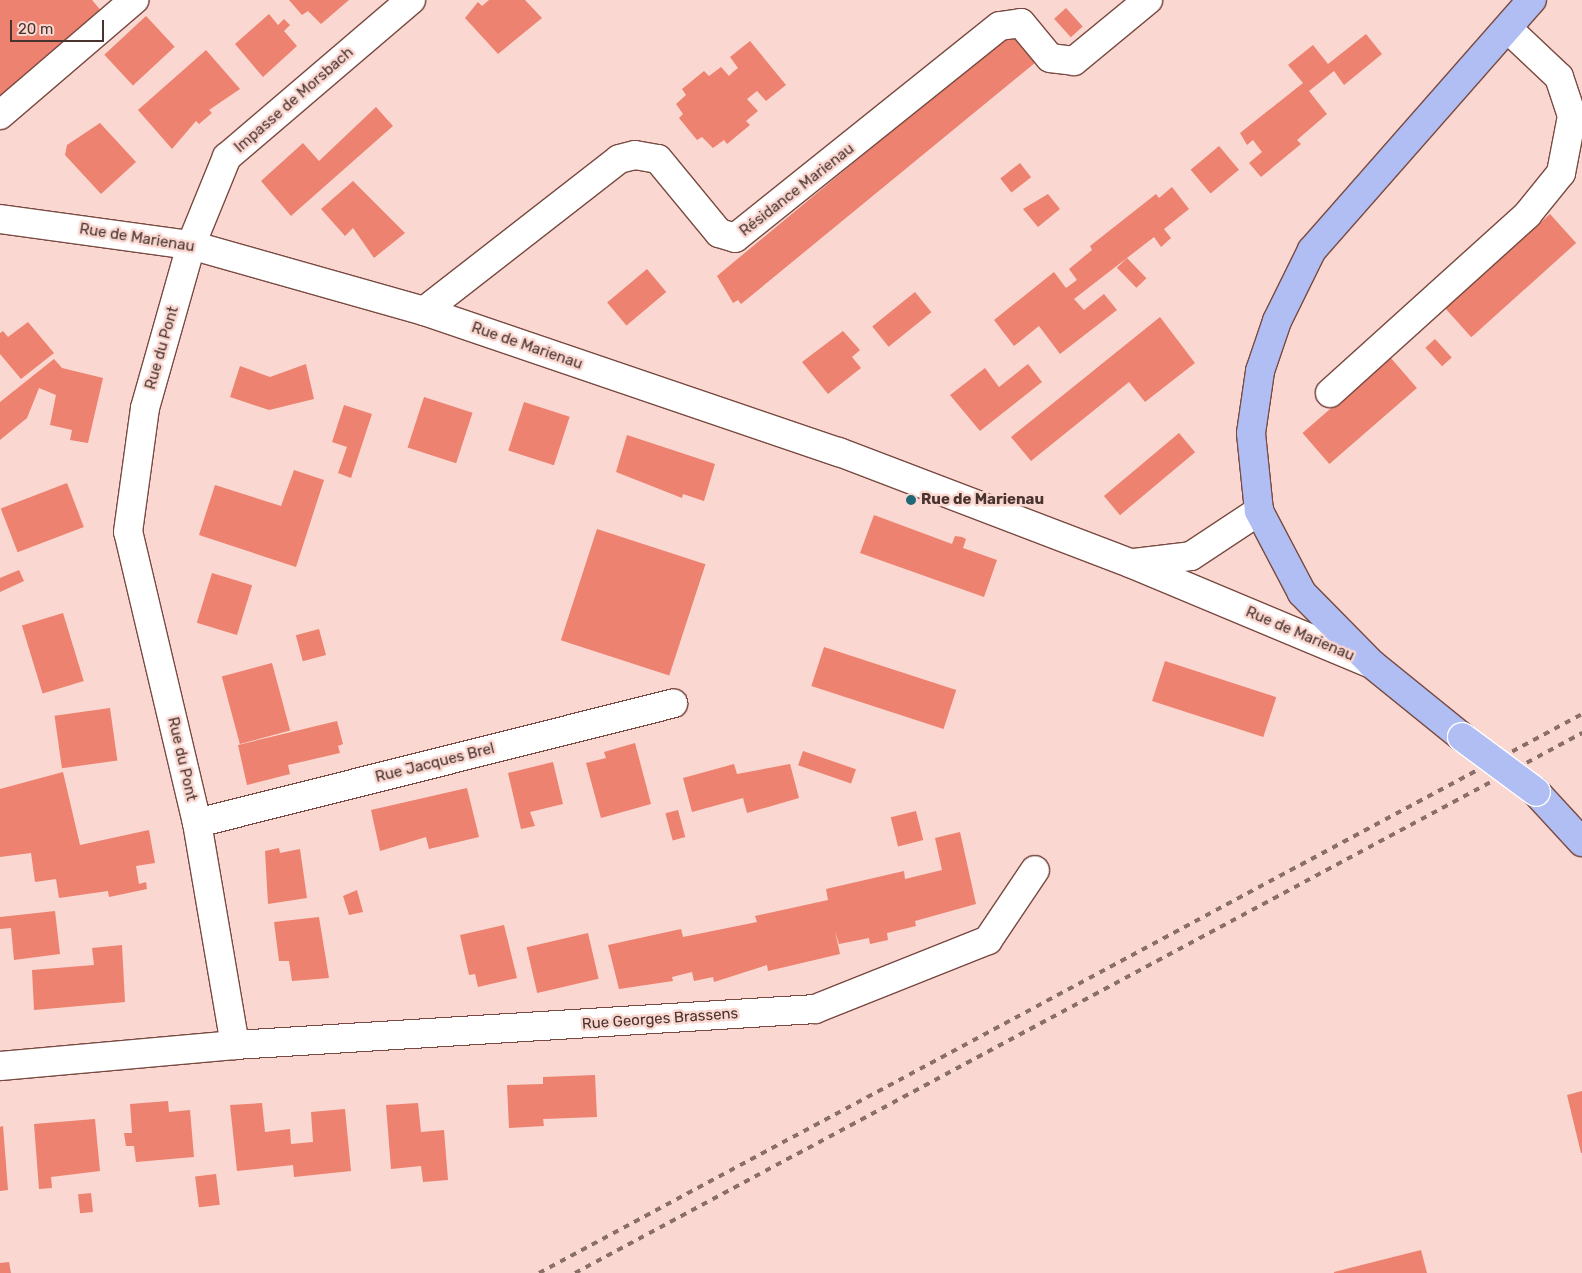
<!DOCTYPE html>
<meta charset="utf-8">
<style>
body{margin:0}
#map{position:relative;width:1582px;height:1273px;overflow:hidden;background:#fad7d0;font-family:Rubik,sans-serif}
div>[style]{position:absolute}
.building>*{inset:0;background:#ec826f;transform-origin:0 0}
.roads{filter:drop-shadow(1px 0 #794a41) drop-shadow(-1px 0 #794a41) drop-shadow(0 1px #794a41) drop-shadow(0 -1px #794a41)}
.minor>*{height:28px;margin:-14px;padding:0 14px;transform-origin:14px;border-radius:14px;background:#fff}
.major>*{height:28px;margin:-14px;padding:0 14px;transform-origin:14px;border-radius:14px;background:#b0bef4}
.rail>*{height:4px;margin-top:-2px;transform-origin:0;background:repeating-linear-gradient(90deg,#8a6f69 0 6px,transparent 0 12px)}
.bridges{filter:drop-shadow(1px 0 #fff) drop-shadow(-1px 0 #fff) drop-shadow(0 1px #fff) drop-shadow(0 -1px #fff)}
.major-bridge>*{height:28px;margin:-14px;padding:0 14px;transform-origin:14px;border-radius:14px;background:#b0bef4}
.dots>*{width:14px;height:14px;translate:-50% -50%;box-sizing:border-box;border:2px solid #fad7d0;border-radius:50%}
span{translate:-50% -50%;white-space:nowrap;text-align:center;line-height:1.15;-webkit-text-stroke:5px #fad7d0;paint-order:stroke}
.street-label{font-size:15px;color:#49332e}
.poi-label{font-size:15px;color:#49332e;font-weight:700}
.left{translate:0 -50%;text-align:left}
.scale{position:absolute;left:10px;top:20px;width:94px;height:22px;box-sizing:border-box;border:2px solid #49332e;border-top:0;padding-left:6px;font-size:15px;line-height:18px;white-space:nowrap;color:#49332e;-webkit-text-stroke:4px #fad7d0;paint-order:stroke}
</style>
<div id="map">
<div class="building">
<i style="clip-path:polygon(0 0,92px 0,103px 13px,0 97px)"></i>
<i style="clip-path:polygon(289px 0,349px 0,321px 24px,308px 11px,302px 15px)"></i>
<i style="clip-path:polygon(489px 0,525px 0,542px 18px,498px 54px,465px 18px,478px 2px,482px 6px)"></i>
<i style="left:1066px;top:8px;width:25px;height:16px;rotate:48deg"></i>
<i style="clip-path:polygon(269px 14px,278px 25px,284px 19px,290px 25px,284px 31px,297px 46px,263px 77px,235px 44px)"></i>
<i style="left:146px;top:16px;width:42px;height:57px;rotate:47deg"></i>
<i style="clip-path:polygon(1012px 31px,1036px 62px,741px 304px,738px 300px,733px 303px,717px 276px)"></i>
<i style="clip-path:polygon(1366px 34px,1382px 54px,1344px 85px,1334px 71px,1309px 91px,1327px 114px,1297px 140px,1301px 144px,1261px 177px,1249px 163px,1262px 152px,1253px 140px,1247px 145px,1240px 133px,1303px 83px,1288px 65px,1313px 45px,1328px 64px)"></i>
<i style="clip-path:polygon(750px 41px,786px 85px,766px 101px,757px 91px,747px 99px,758px 111px,746px 121px,750px 125px,727px 144px,724px 140px,713px 148px,702px 137px,697px 140px,679px 118px,683px 114px,676px 104px,686px 95px,682px 89px,704px 71px,709px 76px,721px 67px,729px 76px,733px 72px,738px 68px,730px 57px)"></i>
<i style="clip-path:polygon(206px 50px,240px 89px,209px 110px,212px 113px,199px 124px,196px 121px,172px 149px,138px 110px)"></i>
<i style="clip-path:polygon(376px 107px,393px 126px,291px 216px,261px 181px,303px 143px,319px 161px)"></i>
<i style="clip-path:polygon(100px 123px,136px 162px,101px 194px,65px 155px,67px 145px)"></i>
<i style="left:1219px;top:146px;width:31px;height:37px;rotate:50deg"></i>
<i style="left:1020px;top:163px;width:18px;height:25px;rotate:52deg"></i>
<i style="clip-path:polygon(353px 181px,405px 233px,374px 258px,353px 228px,345px 236px,321px 209px)"></i>
<i style="clip-path:polygon(1172px 187px,1189px 209px,1164px 229px,1171px 238px,1161px 247px,1154px 237px,1074px 299px,1084px 310px,1104px 294px,1117px 310px,1060px 354px,1039px 326px,1014px 346px,994px 320px,1054px 272px,1066px 288px,1077px 280px,1069px 269px,1092px 250px,1090px 246px,1156px 194px,1159px 198px)"></i>
<i style="clip-path:polygon(1048px 194px,1060px 209px,1038px 227px,1023px 209px)"></i>
<i style="left:1550px;top:214px;width:39px;height:141px;rotate:48deg"></i>
<i style="left:1127px;top:258px;width:28px;height:14px;rotate:46deg"></i>
<i style="left:647px;top:269px;width:30px;height:52px;rotate:50deg"></i>
<i style="left:915px;top:292px;width:26px;height:55px;rotate:51deg"></i>
<i style="clip-path:polygon(1160px 317px,1195px 363px,1145px 402px,1129px 382px,1031px 461px,1011px 437px)"></i>
<i style="clip-path:polygon(28px 322px,54px 353px,21px 379px,0 354px,0 333px,3px 331px,8px 337px)"></i>
<i style="clip-path:polygon(843px 331px,860px 350px,852px 357px,861px 368px,828px 394px,802px 362px)"></i>
<i style="left:1435px;top:339px;width:25px;height:13px;rotate:48deg"></i>
<i style="left:1390px;top:357px;width:41px;height:116px;rotate:49deg"></i>
<i style="clip-path:polygon(54px 359px,62px 368px,103px 378px,88px 443px,70px 440px,72px 430px,50px 425px,56px 395px,39px 388px,27px 418px,0 440px,0 402px)"></i>
<i style="clip-path:polygon(306px 364px,314px 399px,269px 410px,230px 397px,240px 366px,270px 377px)"></i>
<i style="clip-path:polygon(1028px 364px,1042px 382px,980px 431px,950px 395px,985px 368px,999px 387px)"></i>
<i style="left:424px;top:397px;width:51px;height:53px;rotate:18deg"></i>
<i style="left:524px;top:402px;width:48px;height:51px;rotate:18deg"></i>
<i style="clip-path:polygon(344px 405px,372px 414px,351px 478px,338px 473px,347px 447px,332px 442px)"></i>
<i style="left:1179px;top:433px;width:25px;height:98px;rotate:50deg"></i>
<i style="clip-path:polygon(627px 435px,715px 464px,704px 501px,683px 494px,682px 498px,616px 472px)"></i>
<i style="clip-path:polygon(294px 470px,324px 480px,296px 567px,199px 535px,215px 485px,281px 506px)"></i>
<i style="left:67px;top:483px;width:47px;height:71px;rotate:69deg"></i>
<i style="clip-path:polygon(874px 515px,952px 544px,955px 536px,962px 537px,966px 539px,963px 548px,997px 560px,984px 597px,860px 553px)"></i>
<i style="left:597px;top:529px;width:114px;height:117px;rotate:18deg"></i>
<i style="clip-path:polygon(19px 570px,24px 581px,0 592px,0 578px)"></i>
<i style="left:212px;top:573px;width:42px;height:52px;rotate:17deg"></i>
<i style="left:63px;top:613px;width:71px;height:43px;rotate:73deg"></i>
<i style="left:319px;top:629px;width:27px;height:24px;rotate:75deg"></i>
<i style="left:824px;top:647px;width:139px;height:41px;rotate:18deg"></i>
<i style="left:1165px;top:661px;width:117px;height:42px;rotate:18deg"></i>
<i style="left:272px;top:663px;width:70px;height:52px;rotate:75deg"></i>
<i style="left:110px;top:708px;width:53px;height:56px;rotate:82deg"></i>
<i style="clip-path:polygon(337px 721px,343px 744px,338px 746px,340px 753px,288px 765px,290px 774px,247px 785px,238px 745px)"></i>
<i style="clip-path:polygon(635px 743px,651px 804px,601px 818px,586px 763px,606px 758px,604px 752px)"></i>
<i style="left:803px;top:751px;width:56px;height:15px;rotate:19deg"></i>
<i style="clip-path:polygon(553px 762px,563px 804px,530px 812px,535px 826px,521px 829px,508px 773px)"></i>
<i style="clip-path:polygon(734px 764px,737px 774px,790px 764px,799px 798px,747px 813px,743px 798px,692px 812px,683px 778px)"></i>
<i style="clip-path:polygon(63px 772px,80px 845px,149px 830px,155px 863px,136px 866px,139px 884px,146px 882px,147px 889px,109px 897px,108px 891px,59px 898px,56px 879px,35px 882px,31px 853px,0 857px,0 789px)"></i>
<i style="clip-path:polygon(467px 788px,479px 837px,429px 849px,426px 837px,380px 851px,371px 810px)"></i>
<i style="left:678px;top:810px;width:28px;height:13px;rotate:75deg"></i>
<i style="left:916px;top:811px;width:30px;height:26px;rotate:76deg"></i>
<i style="clip-path:polygon(960px 832px,976px 904px,915px 921px,916px 926px,887px 933px,888px 940px,870px 944px,869px 938px,839px 944px,835px 931px,840px 954px,768px 971px,767px 965px,714px 982px,713px 977px,694px 981px,692px 972px,672px 977px,673px 981px,619px 989px,608px 945px,681px 929px,683px 937px,757px 922px,755px 916px,828px 900px,826px 889px,904px 871px,905px 879px,942px 870px,935px 838px)"></i>
<i style="clip-path:polygon(279px 848px,280px 853px,300px 849px,307px 898px,268px 904px,265px 851px)"></i>
<i style="clip-path:polygon(357px 890px,363px 912px,349px 915px,343px 896px)"></i>
<i style="clip-path:polygon(55px 911px,60px 954px,14px 960px,11px 928px,0 929px,0 917px)"></i>
<i style="clip-path:polygon(319px 917px,329px 978px,292px 981px,289px 961px,279px 961px,274px 922px)"></i>
<i style="clip-path:polygon(504px 925px,517px 978px,478px 987px,475px 974px,469px 975px,460px 935px)"></i>
<i style="left:588px;top:933px;width:47px;height:63px;rotate:77deg"></i>
<i style="clip-path:polygon(122px 945px,125px 1002px,34px 1010px,32px 970px,94px 965px,92px 948px)"></i>
<i style="clip-path:polygon(595px 1075px,597px 1117px,543px 1119px,544px 1126px,509px 1128px,507px 1085px,543px 1084px,543px 1077px)"></i>
<i style="clip-path:polygon(1582px 1091px,1582px 1153px,1581px 1153px,1567px 1095px)"></i>
<i style="clip-path:polygon(168px 1101px,169px 1112px,190px 1110px,194px 1157px,136px 1162px,134px 1146px,126px 1146px,124px 1133px,132px 1133px,130px 1104px)"></i>
<i style="clip-path:polygon(262px 1103px,265px 1132px,290px 1129px,291px 1144px,313px 1142px,311px 1112px,345px 1109px,351px 1171px,294px 1177px,293px 1165px,237px 1171px,230px 1105px)"></i>
<i style="clip-path:polygon(418px 1103px,421px 1132px,444px 1130px,448px 1180px,423px 1182px,421px 1166px,391px 1169px,386px 1105px)"></i>
<i style="clip-path:polygon(95px 1119px,100px 1171px,51px 1177px,52px 1188px,39px 1189px,34px 1124px)"></i>
<i style="clip-path:polygon(3px 1126px,8px 1190px,0 1191px,0 1127px)"></i>
<i style="left:216px;top:1174px;width:31px;height:21px;rotate:83deg"></i>
<i style="left:91px;top:1193px;width:19px;height:13px;rotate:84deg"></i>
<i style="clip-path:polygon(1421px 1250px,1427px 1273px,1334px 1273px,1334px 1272px)"></i>
<i style="clip-path:polygon(9px 1262px,11px 1273px,0 1273px,0 1263px)"></i>
</div>
<div class="roads">
<div class="minor">
<i style="left:0;top:115px;width:177px;rotate:-40.6deg"></i>
<i style="left:0;top:219px;width:193px;rotate:7.8deg"></i>
<i style="left:191px;top:245px;width:242px;rotate:15.8deg"></i>
<i style="left:424px;top:311px;width:438px;rotate:18.8deg"></i>
<i style="left:839px;top:452px;width:311px;rotate:20.9deg"></i>
<i style="left:1130px;top:563px;width:262px;rotate:22.7deg"></i>
<i style="left:424px;top:311px;width:247px;rotate:-37.9deg"></i>
<i style="left:619px;top:159px;width:16px;rotate:-14deg"></i>
<i style="left:635px;top:155px;width:23px;rotate:10deg"></i>
<i style="left:658px;top:159px;width:96px;rotate:50.5deg"></i>
<i style="left:719px;top:233px;width:17px;rotate:17deg"></i>
<i style="left:735px;top:238px;width:339px;rotate:-38.7deg"></i>
<i style="left:1000px;top:26px;width:21px;rotate:-8deg"></i>
<i style="left:1021px;top:23px;width:45px;rotate:50.4deg"></i>
<i style="left:1050px;top:58px;width:24px;rotate:7deg"></i>
<i style="left:1074px;top:61px;width:96px;rotate:-39.5deg"></i>
<i style="left:1330px;top:393px;width:266px;rotate:-42.1deg"></i>
<i style="left:1527px;top:215px;width:54px;rotate:-51deg"></i>
<i style="left:1561px;top:173px;width:58px;rotate:-79.1deg"></i>
<i style="left:1572px;top:116px;width:41px;rotate:-108.4deg"></i>
<i style="left:1559px;top:77px;width:71px;rotate:-136.7deg"></i>
<i style="left:1134px;top:563px;width:57px;rotate:-7deg"></i>
<i style="left:1191px;top:556px;width:82px;rotate:-33.5deg"></i>
<i style="left:197px;top:823px;width:491px;rotate:-14.1deg"></i>
<i style="left:235px;top:1045px;width:225px;rotate:-99.7deg"></i>
<i style="left:197px;top:823px;width:299px;rotate:-103.3deg"></i>
<i style="left:128px;top:532px;width:125px;rotate:-82.2deg"></i>
<i style="left:145px;top:408px;width:169px;rotate:-74.2deg"></i>
<i style="left:191px;top:245px;width:95px;rotate:-67.8deg"></i>
<i style="left:227px;top:157px;width:242px;rotate:-40.5deg"></i>
<i style="left:0;top:1066px;width:236px;rotate:-5.1deg"></i>
<i style="left:235px;top:1045px;width:581px;rotate:-3.55deg"></i>
<i style="left:815px;top:1009px;width:186px;rotate:-21.7deg"></i>
<i style="left:988px;top:940px;width:84px;rotate:-56.1deg"></i>
</div>
<div class="major">
<i style="left:1462px;top:737px;width:116px;rotate:-141deg"></i>
<i style="left:1372px;top:664px;width:100px;rotate:-134.6deg"></i>
<i style="left:1302px;top:593px;width:93px;rotate:-117.7deg"></i>
<i style="left:1259px;top:511px;width:78px;rotate:-95.9deg"></i>
<i style="left:1251px;top:433px;width:63px;rotate:-81.7deg"></i>
<i style="left:1260px;top:371px;width:53px;rotate:-71.2deg"></i>
<i style="left:1277px;top:321px;width:79px;rotate:-63.8deg"></i>
<i style="left:1312px;top:250px;width:333px;rotate:-48.7deg"></i>
<i style="left:1536px;top:792px;width:68px;rotate:47.4deg"></i>
</div>
</div>
<div class="rail">
<i style="left:539px;top:1273px;width:1183px;rotate:-28.19deg"></i>
<i style="left:575px;top:1273px;width:1143px;rotate:-28.2deg"></i>
</div>
<div class="bridges">
<div class="major-bridge">
<i style="left:1462px;top:737px;width:92px;rotate:36.6deg"></i>
</div>
</div>
<div class="dots">
<i style="left:911px;top:500px;background:#206875"></i>
</div>
<div class="street-label">
<span style="left:294px;top:100px;rotate:-41deg">Impasse de Morsbach</span>
<span style="left:797px;top:190px;rotate:-38deg">Résidance Marienau</span>
<span style="left:137px;top:238px;rotate:9deg">Rue de Marienau</span>
<span style="left:527px;top:346px;rotate:19deg">Rue de Marienau</span>
<span style="left:162px;top:348px;rotate:-74deg">Rue du Pont</span>
<span style="left:1300px;top:634px;rotate:23deg">Rue de Marienau</span>
<span style="left:182px;top:759px;rotate:77deg">Rue du Pont</span>
<span style="left:435px;top:763px;rotate:-14deg">Rue Jacques Brel</span>
<span style="left:660px;top:1019px;rotate:-4deg">Rue Georges Brassens</span>
</div>
<div class="poi-label">
<span class="left" style="left:921px;top:500px">Rue de Marienau</span>
</div>
<div class="scale">20 m</div>
</div>
